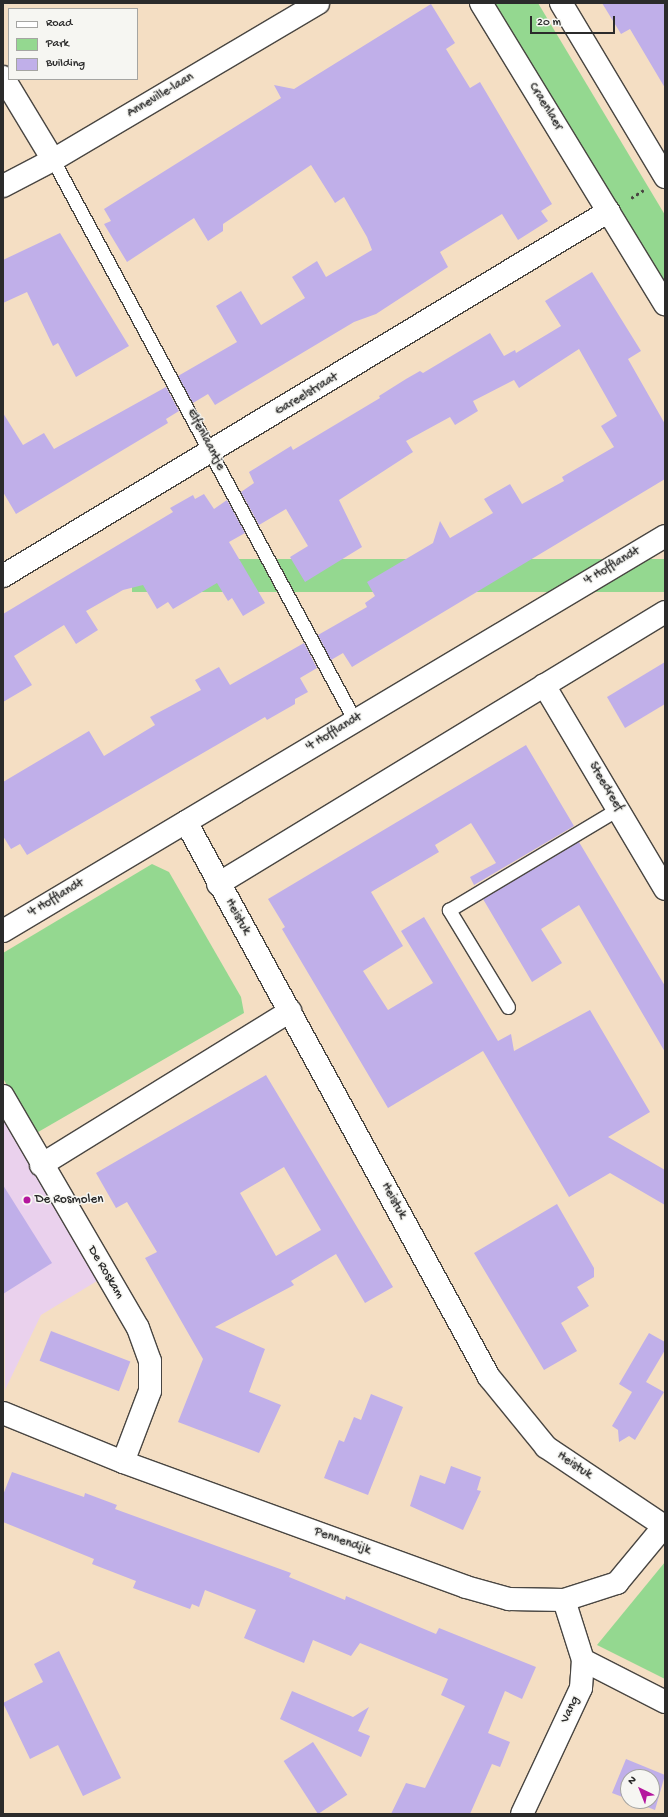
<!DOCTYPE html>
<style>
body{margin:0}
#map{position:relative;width:668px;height:1817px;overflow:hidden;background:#f4dec3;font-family:"Gochi Hand",sans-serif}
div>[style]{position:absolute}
.built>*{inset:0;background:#ead1ed}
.green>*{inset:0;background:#94d890;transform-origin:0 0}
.building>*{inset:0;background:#c0afe9;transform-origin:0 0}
.path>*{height:2.5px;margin-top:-1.25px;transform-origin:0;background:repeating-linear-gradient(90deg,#494642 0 3px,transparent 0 6px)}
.roads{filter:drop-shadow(1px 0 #494642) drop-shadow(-1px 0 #494642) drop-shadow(0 1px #494642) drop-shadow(0 -1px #494642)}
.service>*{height:13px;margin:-6.5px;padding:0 6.5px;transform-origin:6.5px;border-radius:6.5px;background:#fff}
.minor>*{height:22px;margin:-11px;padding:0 11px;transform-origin:11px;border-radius:11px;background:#fff}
.tertiary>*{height:22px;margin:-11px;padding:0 11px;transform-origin:11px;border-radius:11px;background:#fff}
.dots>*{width:11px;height:11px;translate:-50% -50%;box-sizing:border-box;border:2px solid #f6f6f2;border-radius:50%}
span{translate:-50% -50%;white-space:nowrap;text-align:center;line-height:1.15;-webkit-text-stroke:3px #f6f6f2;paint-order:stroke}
.street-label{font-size:13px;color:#2b2b2b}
.poi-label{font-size:13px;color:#2b2b2b}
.left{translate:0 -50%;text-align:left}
.frame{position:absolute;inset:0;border:4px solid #2b2b2b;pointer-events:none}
.legend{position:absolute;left:8px;top:8px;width:130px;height:72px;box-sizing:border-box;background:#f6f6f2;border:1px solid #a5a5a2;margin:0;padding:5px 7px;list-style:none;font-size:12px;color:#2b2b2b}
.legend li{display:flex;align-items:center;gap:8px;height:20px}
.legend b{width:20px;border:1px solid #a5a5a2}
.north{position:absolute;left:620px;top:1769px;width:40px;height:40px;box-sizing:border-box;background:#f6f6f2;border:1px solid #a5a5a2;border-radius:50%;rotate:317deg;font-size:11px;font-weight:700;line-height:16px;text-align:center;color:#2b2b2b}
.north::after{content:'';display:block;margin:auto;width:14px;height:18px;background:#b5179e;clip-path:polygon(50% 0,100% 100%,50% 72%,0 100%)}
.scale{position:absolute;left:530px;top:16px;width:85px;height:18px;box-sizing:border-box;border:2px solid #2b2b2b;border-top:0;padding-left:5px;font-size:12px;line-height:14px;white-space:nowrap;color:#2b2b2b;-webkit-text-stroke:3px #f6f6f2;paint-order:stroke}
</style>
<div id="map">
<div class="built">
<i style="clip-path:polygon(3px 1119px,97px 1281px,41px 1315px,5px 1390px)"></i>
</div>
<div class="green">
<i style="clip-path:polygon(491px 3px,538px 3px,665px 215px,665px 293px)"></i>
<i style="left:665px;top:559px;width:33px;height:533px;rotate:90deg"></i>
<i style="clip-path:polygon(152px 864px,169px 872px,241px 997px,244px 1013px,33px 1135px,3px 1078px,3px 953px)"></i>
<i style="clip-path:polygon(665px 1562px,665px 1679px,597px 1645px)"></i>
</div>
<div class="building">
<i style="clip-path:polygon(602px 3px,665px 3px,665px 88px,630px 29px,621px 34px)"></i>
<i style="clip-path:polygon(431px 4px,455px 43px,446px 49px,470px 88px,480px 82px,552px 204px,541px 211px,548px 221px,518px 240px,502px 214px,440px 252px,448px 267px,376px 314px,354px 322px,215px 405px,208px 394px,193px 403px,178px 376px,237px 342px,216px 306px,241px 291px,261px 325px,305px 298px,292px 277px,317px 261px,326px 277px,372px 250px,367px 237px,344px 197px,335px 203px,311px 165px,223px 224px,223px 231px,208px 241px,194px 218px,127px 262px,104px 224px,111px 221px,104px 209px,281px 98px,274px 85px,294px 89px)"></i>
<i style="clip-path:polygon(60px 233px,129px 346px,76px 377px,58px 343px,53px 346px,27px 292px,3px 303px,3px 260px)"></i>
<i style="clip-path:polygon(592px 272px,641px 351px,628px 359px,665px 424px,665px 479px,352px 667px,343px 653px,331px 660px,318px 635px,367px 607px,365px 603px,375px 596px,367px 582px,433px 543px,440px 521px,450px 538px,493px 513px,484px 499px,510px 484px,522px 504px,564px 481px,562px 477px,614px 447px,601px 426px,617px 416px,579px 349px,519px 388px,514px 380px,473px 401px,478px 411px,455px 425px,450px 417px,406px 441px,413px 452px,339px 500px,362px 547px,305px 582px,290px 557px,308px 546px,286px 509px,259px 525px,241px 492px,254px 483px,249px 472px,291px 446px,293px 450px,380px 398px,379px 396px,406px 379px,420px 371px,423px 373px,490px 333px,504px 356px,515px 350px,516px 353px,561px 326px,545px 301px)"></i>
<i style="clip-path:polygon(166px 387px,179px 411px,166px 419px,168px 423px,16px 514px,3px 492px,3px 413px,23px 445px,44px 433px,54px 449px)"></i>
<i style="clip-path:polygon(204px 494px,214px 509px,227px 500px,245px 533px,229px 542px,265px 603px,243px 616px,232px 598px,228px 601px,217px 583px,173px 609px,168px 602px,157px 609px,143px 585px,123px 590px,86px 611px,98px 630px,76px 644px,64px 625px,14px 656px,32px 685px,3px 702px,3px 614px,173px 512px,170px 508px,193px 495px,195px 499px)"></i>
<i style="clip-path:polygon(304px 643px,317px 668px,300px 678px,308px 692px,295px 699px,295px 704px,267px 720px,265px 717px,27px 855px,20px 844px,11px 849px,3px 836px,3px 782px,89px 731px,104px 756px,155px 725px,150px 717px,201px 690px,195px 680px,219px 667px,230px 685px)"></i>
<i style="clip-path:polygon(665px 662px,665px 704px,625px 728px,607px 697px)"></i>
<i style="clip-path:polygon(526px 745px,574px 826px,474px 885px,470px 877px,496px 863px,471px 823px,435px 845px,439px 852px,371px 892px,403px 946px,363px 971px,388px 1010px,433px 983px,401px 931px,424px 917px,498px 1041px,511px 1034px,514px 1051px,590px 1010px,650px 1112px,608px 1137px,665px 1170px,665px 1205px,610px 1173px,569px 1197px,483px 1051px,388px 1108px,282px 929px,285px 927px,268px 899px)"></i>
<i style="clip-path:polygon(579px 842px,665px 986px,665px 1052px,579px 905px,541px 929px,562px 963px,532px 982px,483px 899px)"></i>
<i style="clip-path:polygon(evenodd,266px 1075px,393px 1287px,365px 1303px,336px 1254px,291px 1281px,294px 1285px,215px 1327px,265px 1349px,249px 1392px,281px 1405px,259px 1453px,178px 1422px,203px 1359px,145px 1258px,157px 1252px,127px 1202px,116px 1208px,96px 1173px,266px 1075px,284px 1167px,321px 1230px,276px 1256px,240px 1193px,284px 1167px)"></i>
<i style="clip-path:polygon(3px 1185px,52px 1263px,3px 1294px)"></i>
<i style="clip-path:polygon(557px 1204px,594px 1268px,594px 1277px,577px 1287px,589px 1306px,561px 1323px,577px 1351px,544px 1370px,474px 1253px)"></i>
<i style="left:51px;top:1331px;width:85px;height:32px;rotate:21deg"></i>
<i style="clip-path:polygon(649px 1333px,665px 1342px,665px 1350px,646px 1382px,664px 1392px,635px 1440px,629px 1436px,619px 1442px,618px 1430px,612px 1426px,632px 1392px,619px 1384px)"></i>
<i style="clip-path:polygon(371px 1394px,403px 1407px,368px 1495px,324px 1478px,339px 1440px,344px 1442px,354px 1417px,361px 1420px)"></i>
<i style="clip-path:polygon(451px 1466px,481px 1477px,477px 1490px,481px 1491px,463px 1530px,410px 1506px,420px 1475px,445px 1484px)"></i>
<i style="clip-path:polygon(12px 1472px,84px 1497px,85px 1493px,117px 1505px,115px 1509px,291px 1573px,289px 1577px,345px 1600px,346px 1596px,436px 1634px,439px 1628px,536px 1667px,522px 1699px,505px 1691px,488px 1733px,510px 1742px,500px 1767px,492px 1764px,470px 1814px,391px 1814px,406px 1783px,425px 1788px,465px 1706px,441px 1695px,448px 1679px,360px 1643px,351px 1656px,313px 1640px,304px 1663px,244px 1638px,256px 1610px,205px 1590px,199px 1607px,192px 1604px,190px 1609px,133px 1588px,136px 1581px,92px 1564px,94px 1559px,3px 1522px,3px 1495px)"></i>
<i style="clip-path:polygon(59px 1651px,121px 1778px,83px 1796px,58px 1745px,30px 1759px,3px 1703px,43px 1682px,34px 1664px)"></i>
<i style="clip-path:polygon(292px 1691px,353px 1717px,369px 1707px,358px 1731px,370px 1736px,361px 1757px,280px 1719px)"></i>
<i style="left:313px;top:1742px;width:63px;height:35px;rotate:57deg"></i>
<i style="clip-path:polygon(626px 1759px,665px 1775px,655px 1810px,632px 1801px,652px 1801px,652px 1777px,628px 1777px,628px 1799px,612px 1793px)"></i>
</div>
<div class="path">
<i style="left:631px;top:198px;width:15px;rotate:-32deg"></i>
</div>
<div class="roads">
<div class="service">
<i style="left:53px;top:160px;width:637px;rotate:61.71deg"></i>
<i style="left:508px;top:1007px;width:114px;rotate:-121.3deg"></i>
<i style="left:449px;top:910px;width:197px;rotate:-30.9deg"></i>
</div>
<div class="minor">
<i style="left:481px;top:3px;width:353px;rotate:58.6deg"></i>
<i style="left:561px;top:3px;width:203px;rotate:59.1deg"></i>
<i style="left:3px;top:77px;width:97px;rotate:58.9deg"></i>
<i style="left:3px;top:576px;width:707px;rotate:-31.06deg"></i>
<i style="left:544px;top:685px;width:237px;rotate:59.3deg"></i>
<i style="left:186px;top:822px;width:632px;rotate:61.37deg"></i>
<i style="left:489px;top:1377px;width:90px;rotate:50.8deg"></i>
<i style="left:546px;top:1447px;width:142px;rotate:33.8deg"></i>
<i style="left:218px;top:884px;width:523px;rotate:-31.32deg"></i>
<i style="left:3px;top:931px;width:771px;rotate:-30.82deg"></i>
<i style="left:3px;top:1096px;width:268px;rotate:59.8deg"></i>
<i style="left:138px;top:1328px;width:35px;rotate:70deg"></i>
<i style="left:150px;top:1361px;width:30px;rotate:90deg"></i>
<i style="left:150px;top:1391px;width:76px;rotate:110.8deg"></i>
<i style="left:41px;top:1165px;width:293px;rotate:-31.7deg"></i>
<i style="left:3px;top:1413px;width:130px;rotate:22.2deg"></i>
<i style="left:123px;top:1462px;width:365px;rotate:20deg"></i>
<i style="left:466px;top:1587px;width:45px;rotate:15.6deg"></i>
<i style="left:509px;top:1599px;width:55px;rotate:1deg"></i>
<i style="left:564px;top:1600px;width:56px;rotate:-17.8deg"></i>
<i style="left:617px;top:1583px;width:75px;rotate:-50.4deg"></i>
<i style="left:583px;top:1660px;width:92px;rotate:27.1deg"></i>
<i style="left:522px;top:1814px;width:139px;rotate:-64.9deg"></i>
<i style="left:581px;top:1688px;width:28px;rotate:-86deg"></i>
<i style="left:583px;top:1660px;width:63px;rotate:-107.6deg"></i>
</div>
<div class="tertiary">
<i style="left:3px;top:186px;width:56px;rotate:-27.5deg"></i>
<i style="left:53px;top:160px;width:308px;rotate:-30.6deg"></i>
</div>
</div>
<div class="dots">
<i style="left:27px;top:1200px;background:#b5179e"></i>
</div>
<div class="street-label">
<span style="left:161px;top:96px;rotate:-31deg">Anneville-laan</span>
<span style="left:545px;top:107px;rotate:58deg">Craenlaer</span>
<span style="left:307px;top:395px;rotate:-31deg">Gareelstraat</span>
<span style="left:205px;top:440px;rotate:62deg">Elfenlaantje</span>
<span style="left:612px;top:567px;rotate:-31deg">'t Hofflandt</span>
<span style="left:334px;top:733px;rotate:-31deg">'t Hofflandt</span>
<span style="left:605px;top:787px;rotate:59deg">Steedreef</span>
<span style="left:56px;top:899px;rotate:-31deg">'t Hofflandt</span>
<span style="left:237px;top:917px;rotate:61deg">Heistuk</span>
<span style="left:393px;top:1201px;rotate:61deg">Heistuk</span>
<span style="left:105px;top:1273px;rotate:59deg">De Roskam</span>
<span style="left:574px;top:1466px;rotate:34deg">Heistuk</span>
<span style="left:342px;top:1542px;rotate:20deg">Pennendijk</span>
<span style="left:571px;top:1710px;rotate:-65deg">Vang</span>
</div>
<div class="poi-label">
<span class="left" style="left:35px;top:1200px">De Rosmolen</span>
</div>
<div class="frame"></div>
<ul class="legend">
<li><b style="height:5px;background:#fff"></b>Road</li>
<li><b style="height:11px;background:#94d890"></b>Park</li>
<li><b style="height:11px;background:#c0afe9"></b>Building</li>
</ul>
<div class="north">N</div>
<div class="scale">20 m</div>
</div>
